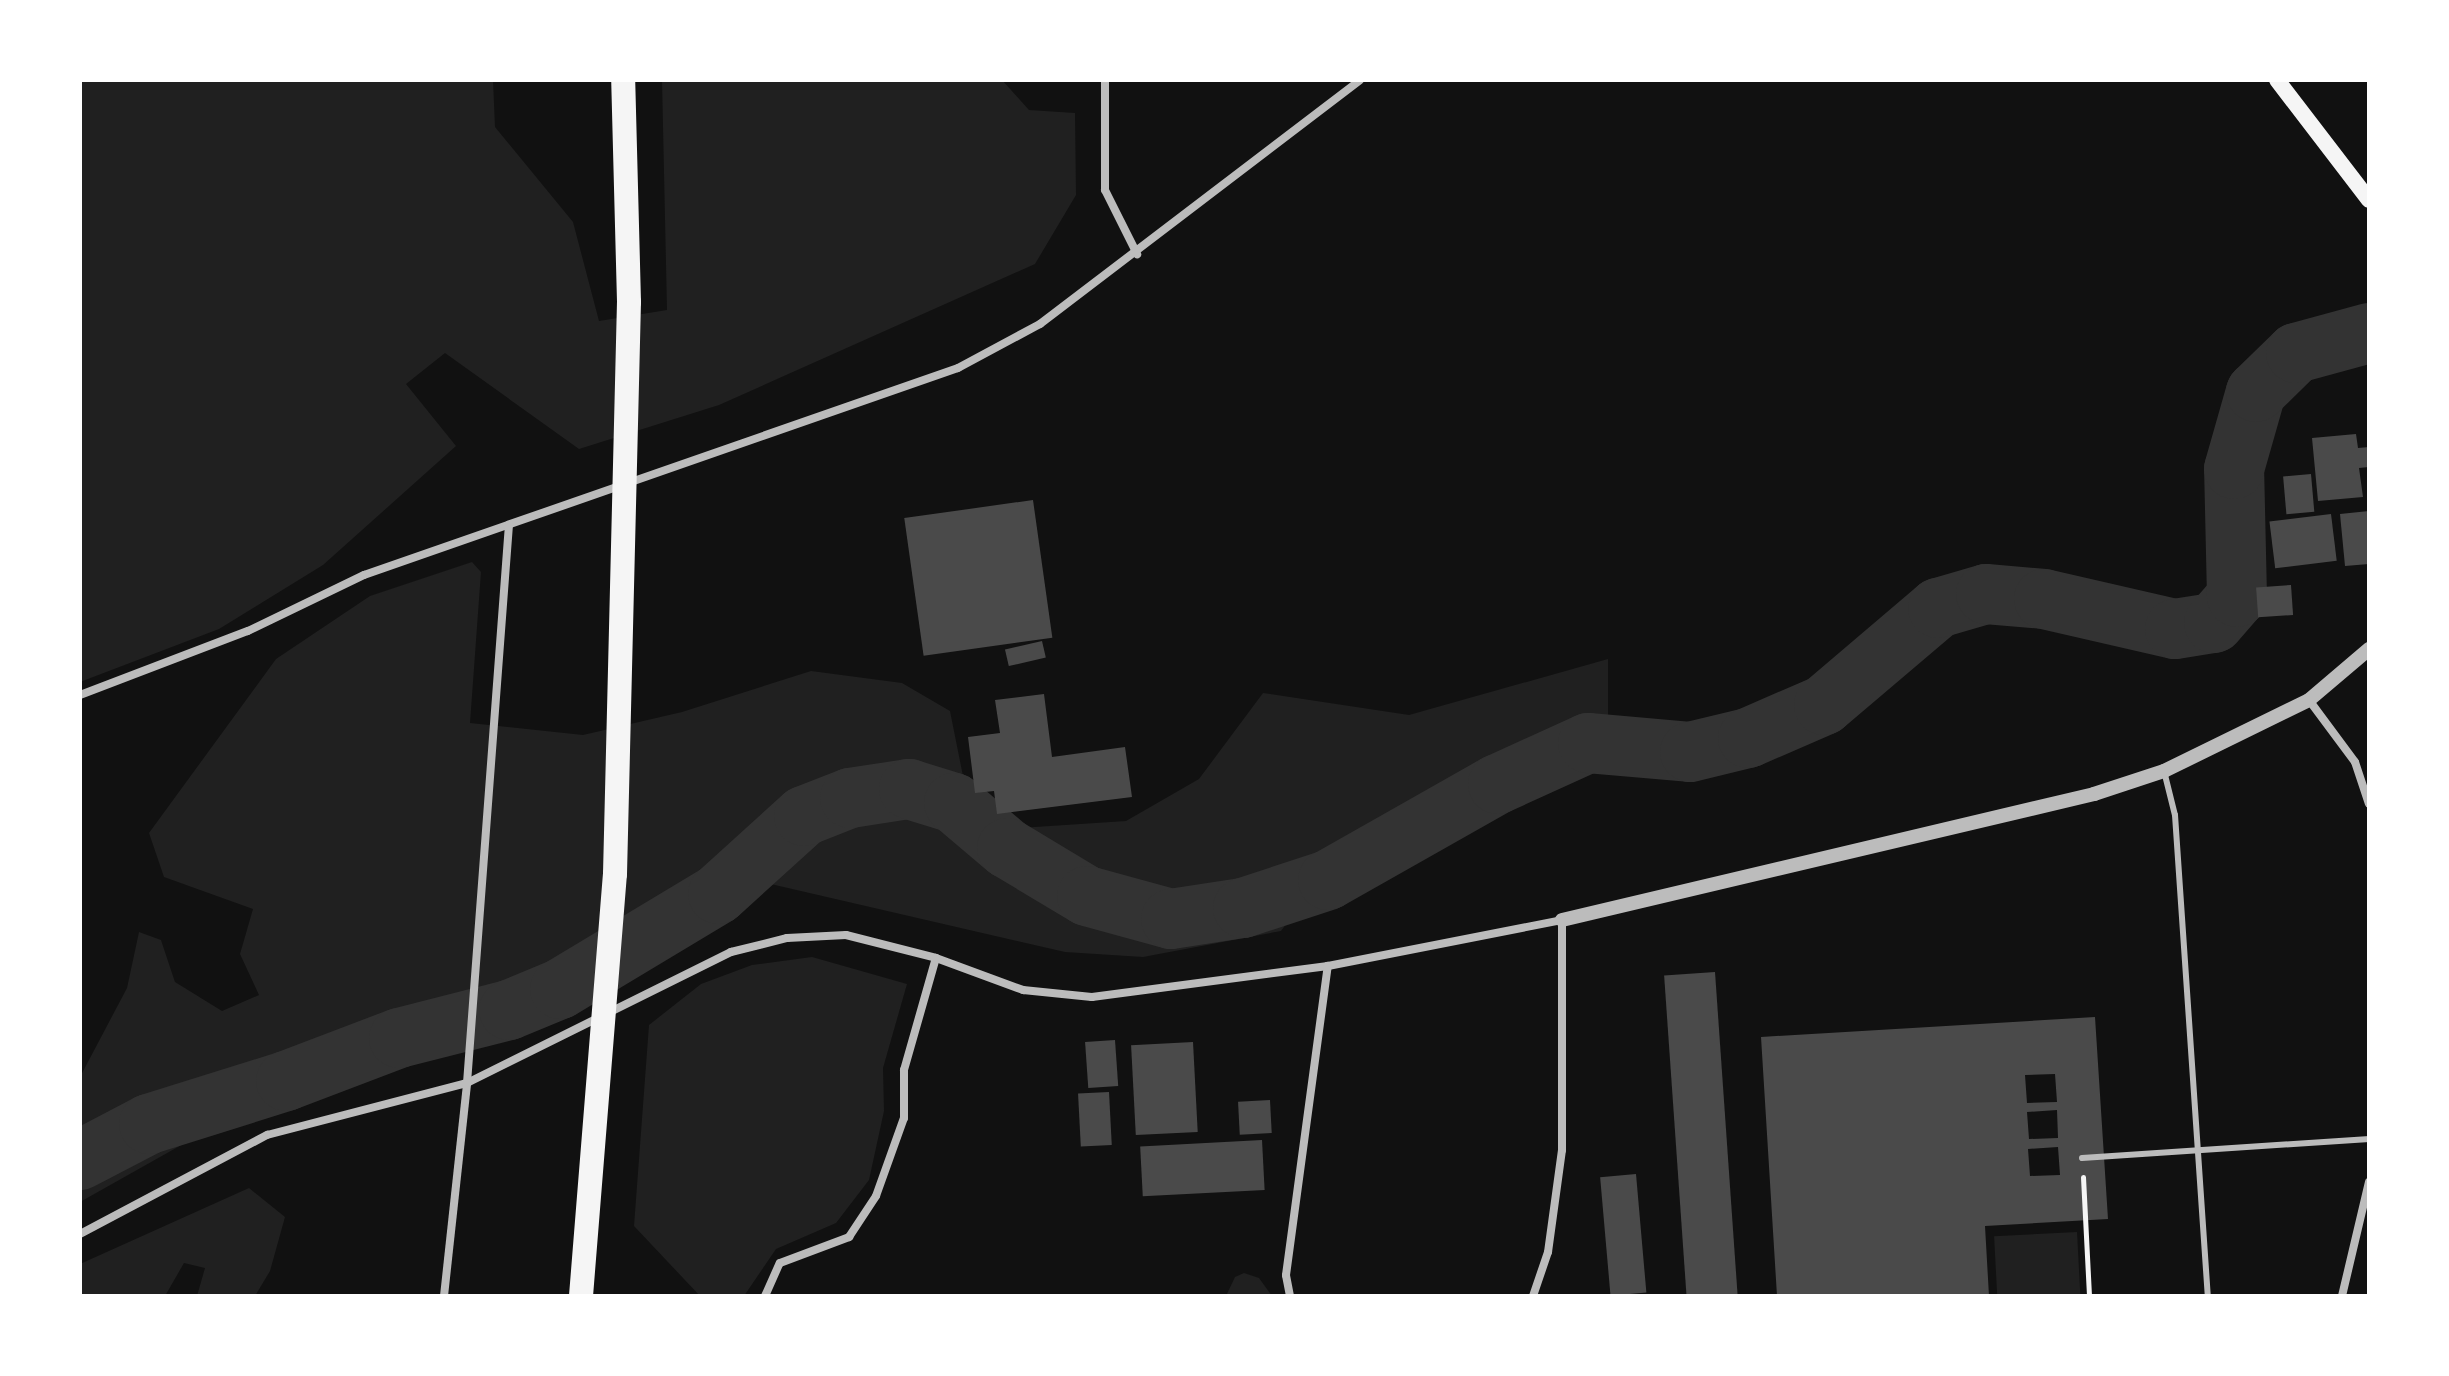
<!DOCTYPE html>
<style>
body{margin:0}
#map{position:relative;width:2449px;height:1376px;overflow:hidden;background:#111;font-family:"Libre Baskerville",serif}
div>[style]{position:absolute}
.green>*{inset:0;background:#202020;transform-origin:0 0}
.river>*{height:60px;margin:-30px;padding:0 30px;transform-origin:30px;border-radius:30px;background:#333}
.building>*{inset:0;background:#4a4a4a;transform-origin:0 0}
.path>*{height:5px;margin:-2.5px;padding:0 2.5px;transform-origin:2.5px;border-radius:2.5px;background:#f5f5f5}
.service>*{height:6px;margin:-3px;padding:0 3px;transform-origin:3px;border-radius:3px;background:#bcbcbc}
.minor>*{height:8px;margin:-4px;padding:0 4px;transform-origin:4px;border-radius:4px;background:#bcbcbc}
.tertiary>*{height:14px;margin:-7px;padding:0 7px;transform-origin:7px;border-radius:7px;background:#bcbcbc}
.secondary>*{height:16px;margin:-8px;padding:0 8px;transform-origin:8px;border-radius:8px;background:#f5f5f5}
.motorway>*{height:24px;margin:-12px;padding:0 12px;transform-origin:12px;border-radius:12px;background:#f5f5f5}
span{translate:-50% -50%;white-space:nowrap;text-align:center;line-height:1.15;-webkit-text-stroke:8px #fff;paint-order:stroke}
.frame{position:absolute;inset:0;border:82px solid #fff;pointer-events:none}
</style>
<div id="map">
<div class="green">
<i style="clip-path:polygon(80px 80px,493px 80px,495px 127px,573px 222px,599px 321px,667px 310px,662px 80px,1002px 80px,1029px 110px,1075px 113px,1076px 195px,1035px 264px,719px 405px,579px 449px,445px 353px,406px 384px,456px 446px,323px 565px,219px 629px,80px 682px)"></i>
<i style="clip-path:polygon(472px 562px,481px 572px,470px 723px,583px 735px,682px 712px,811px 671px,902px 683px,950px 711px,965px 786px,980px 811px,1006px 829px,1126px 821px,1199px 779px,1263px 693px,1409px 715px,1608px 659px,1608px 720px,1333px 860px,1281px 931px,1143px 957px,1065px 952px,710px 870px,554px 976px,345px 1041px,192px 1139px,80px 1202px,80px 1077px,127px 988px,139px 932px,161px 940px,175px 982px,222px 1011px,259px 995px,240px 954px,253px 909px,164px 877px,149px 833px,276px 659px,370px 596px)"></i>
<i style="clip-path:polygon(812px 957px,907px 984px,883px 1068px,884px 1111px,869px 1180px,836px 1223px,776px 1249px,744px 1296px,700px 1296px,634px 1226px,649px 1025px,701px 984px,752px 965px)"></i>
<i style="clip-path:polygon(249px 1188px,285px 1217px,270px 1271px,255px 1296px,197px 1296px,205px 1268px,184px 1263px,165px 1296px,80px 1296px,80px 1264px)"></i>
<i style="left:2077px;top:1232px;width:64px;height:83px;rotate:87deg"></i>
<i style="clip-path:polygon(1244px 1273px,1259px 1278px,1272px 1296px,1226px 1296px,1235px 1277px)"></i>
</div>
<div class="river">
<i style="left:80px;top:1160px;width:78px;rotate:-27.6deg"></i>
<i style="left:149px;top:1124px;width:144px;rotate:-17.4deg"></i>
<i style="left:286px;top:1081px;width:121px;rotate:-20.8deg"></i>
<i style="left:399px;top:1038px;width:114px;rotate:-14.3deg"></i>
<i style="left:509px;top:1010px;width:55px;rotate:-22.4deg"></i>
<i style="left:560px;top:989px;width:184px;rotate:-31deg"></i>
<i style="left:718px;top:894px;width:116px;rotate:-42.2deg"></i>
<i style="left:804px;top:816px;width:49px;rotate:-21.4deg"></i>
<i style="left:850px;top:798px;width:60px;rotate:-8.7deg"></i>
<i style="left:909px;top:789px;width:47px;rotate:17.3deg"></i>
<i style="left:954px;top:803px;width:70px;rotate:40.3deg"></i>
<i style="left:1007px;top:848px;width:93px;rotate:31deg"></i>
<i style="left:1087px;top:896px;width:87px;rotate:15.3deg"></i>
<i style="left:1171px;top:919px;width:73px;rotate:-8.7deg"></i>
<i style="left:1243px;top:908px;width:89px;rotate:-18.2deg"></i>
<i style="left:1328px;top:880px;width:195px;rotate:-29.5deg"></i>
<i style="left:1498px;top:784px;width:99px;rotate:-24.5deg"></i>
<i style="left:1588px;top:743px;width:102px;rotate:5deg"></i>
<i style="left:1690px;top:752px;width:60px;rotate:-13.6deg"></i>
<i style="left:1748px;top:738px;width:83px;rotate:-23.5deg"></i>
<i style="left:1824px;top:705px;width:150px;rotate:-40.4deg"></i>
<i style="left:1938px;top:608px;width:50px;rotate:-16.3deg"></i>
<i style="left:1986px;top:594px;width:58px;rotate:4.9deg"></i>
<i style="left:2044px;top:599px;width:134px;rotate:12.9deg"></i>
<i style="left:2175px;top:629px;width:39px;rotate:-9deg"></i>
<i style="left:2214px;top:623px;width:35px;rotate:-49deg"></i>
<i style="left:2237px;top:597px;width:128px;rotate:-91.3deg"></i>
<i style="left:2234px;top:469px;width:80px;rotate:-74.1deg"></i>
<i style="left:2256px;top:392px;width:56px;rotate:-44.3deg"></i>
<i style="left:2296px;top:353px;width:76px;rotate:-15.3deg"></i>
</div>
<div class="building">
<i style="clip-path:polygon(2356px 434px,2358px 448px,2369px 447px,2369px 467px,2359px 468px,2363px 497px,2318px 501px,2312px 438px)"></i>
<i style="left:2311px;top:474px;width:38px;height:28px;rotate:85deg"></i>
<i style="left:1033px;top:500px;width:139px;height:130px;rotate:82deg"></i>
<i style="clip-path:polygon(2369px 511px,2369px 564px,2345px 566px,2340px 514px)"></i>
<i style="left:2331px;top:514px;width:47px;height:62px;rotate:83deg"></i>
<i style="left:2291px;top:585px;width:30px;height:35px;rotate:86deg"></i>
<i style="left:1042px;top:641px;width:17px;height:38px;rotate:77deg"></i>
<i style="clip-path:polygon(1044px 694px,1052px 757px,1125px 747px,1132px 797px,997px 814px,994px 791px,975px 793px,968px 737px,1000px 733px,995px 700px)"></i>
<i style="left:1715px;top:972px;width:325px;height:51px;rotate:86deg"></i>
<i style="clip-path:polygon(evenodd,2095px 1017px,2108px 1219px,1985px 1226px,1989px 1296px,1777px 1296px,1761px 1037px,2095px 1017px,2055px 1074px,2057px 1102px,2027px 1103px,2025px 1075px,2055px 1074px,2095px 1017px,2057px 1110px,2058px 1138px,2029px 1139px,2027px 1112px,2057px 1110px,2095px 1017px,2058px 1147px,2060px 1175px,2030px 1176px,2028px 1149px,2058px 1147px)"></i>
<i style="left:1115px;top:1040px;width:46px;height:30px;rotate:86deg"></i>
<i style="left:1193px;top:1042px;width:90px;height:62px;rotate:87deg"></i>
<i style="left:1109px;top:1092px;width:53px;height:31px;rotate:87deg"></i>
<i style="left:1270px;top:1100px;width:33px;height:32px;rotate:87deg"></i>
<i style="left:1262px;top:1140px;width:50px;height:122px;rotate:87deg"></i>
<i style="left:1636px;top:1174px;width:119px;height:36px;rotate:85deg"></i>
</div>
<div class="path">
<i style="left:2083px;top:1177px;width:119px;rotate:87.1deg"></i>
</div>
<div class="service">
<i style="left:2164px;top:771px;width:45px;rotate:76deg"></i>
<i style="left:2175px;top:815px;width:482px;rotate:86.1deg"></i>
<i style="left:2082px;top:1158px;width:288px;rotate:-3.8deg"></i>
</div>
<div class="minor">
<i style="left:1105px;top:80px;width:110px;rotate:90deg"></i>
<i style="left:1105px;top:190px;width:72px;rotate:63.4deg"></i>
<i style="left:80px;top:695px;width:180px;rotate:-20.9deg"></i>
<i style="left:248px;top:631px;width:129px;rotate:-25.8deg"></i>
<i style="left:364px;top:575px;width:629px;rotate:-19.21deg"></i>
<i style="left:958px;top:368px;width:93px;rotate:-28.2deg"></i>
<i style="left:1040px;top:324px;width:402px;rotate:-37.3deg"></i>
<i style="left:2309px;top:700px;width:77px;rotate:53.4deg"></i>
<i style="left:2355px;top:762px;width:44px;rotate:71.6deg"></i>
<i style="left:80px;top:1234px;width:212px;rotate:-27.9deg"></i>
<i style="left:267px;top:1135px;width:207px;rotate:-14.6deg"></i>
<i style="left:467px;top:1083px;width:295px;rotate:-26.4deg"></i>
<i style="left:731px;top:952px;width:58px;rotate:-14deg"></i>
<i style="left:787px;top:938px;width:59px;rotate:-2.9deg"></i>
<i style="left:846px;top:935px;width:93px;rotate:14.3deg"></i>
<i style="left:936px;top:958px;width:93px;rotate:20.2deg"></i>
<i style="left:1023px;top:990px;width:69px;rotate:5.8deg"></i>
<i style="left:1092px;top:997px;width:238px;rotate:-7.5deg"></i>
<i style="left:1328px;top:966px;width:238px;rotate:-11.1deg"></i>
<i style="left:1562px;top:920px;width:230px;rotate:90deg"></i>
<i style="left:1562px;top:1150px;width:103px;rotate:97.8deg"></i>
<i style="left:1548px;top:1252px;width:46px;rotate:108.8deg"></i>
<i style="left:444px;top:1296px;width:214px;rotate:-83.8deg"></i>
<i style="left:467px;top:1083px;width:560px;rotate:-85.7deg"></i>
<i style="left:765px;top:1296px;width:36px;rotate:-66deg"></i>
<i style="left:780px;top:1263px;width:74px;rotate:-20.6deg"></i>
<i style="left:849px;top:1237px;width:49px;rotate:-56.6deg"></i>
<i style="left:876px;top:1196px;width:83px;rotate:-70.3deg"></i>
<i style="left:904px;top:1118px;width:48px;rotate:-90deg"></i>
<i style="left:904px;top:1070px;width:116px;rotate:-74.1deg"></i>
<i style="left:1290px;top:1296px;width:21px;rotate:-101deg"></i>
<i style="left:1286px;top:1275px;width:312px;rotate:-82.3deg"></i>
<i style="left:2342px;top:1296px;width:117px;rotate:-76.7deg"></i>
</div>
<div class="tertiary">
<i style="left:1562px;top:920px;width:547px;rotate:-13.32deg"></i>
<i style="left:2094px;top:794px;width:74px;rotate:-18.2deg"></i>
<i style="left:2164px;top:771px;width:161px;rotate:-26.1deg"></i>
<i style="left:2309px;top:700px;width:79px;rotate:-40.4deg"></i>
</div>
<div class="secondary">
<i style="left:2277px;top:80px;width:151px;rotate:52.5deg"></i>
</div>
<div class="motorway">
<i style="left:581px;top:1296px;width:423px;rotate:-85.4deg"></i>
<i style="left:615px;top:874px;width:572px;rotate:-88.6deg"></i>
<i style="left:629px;top:302px;width:222px;rotate:-91.5deg"></i>
</div>
<div class="frame"></div>
</div>
